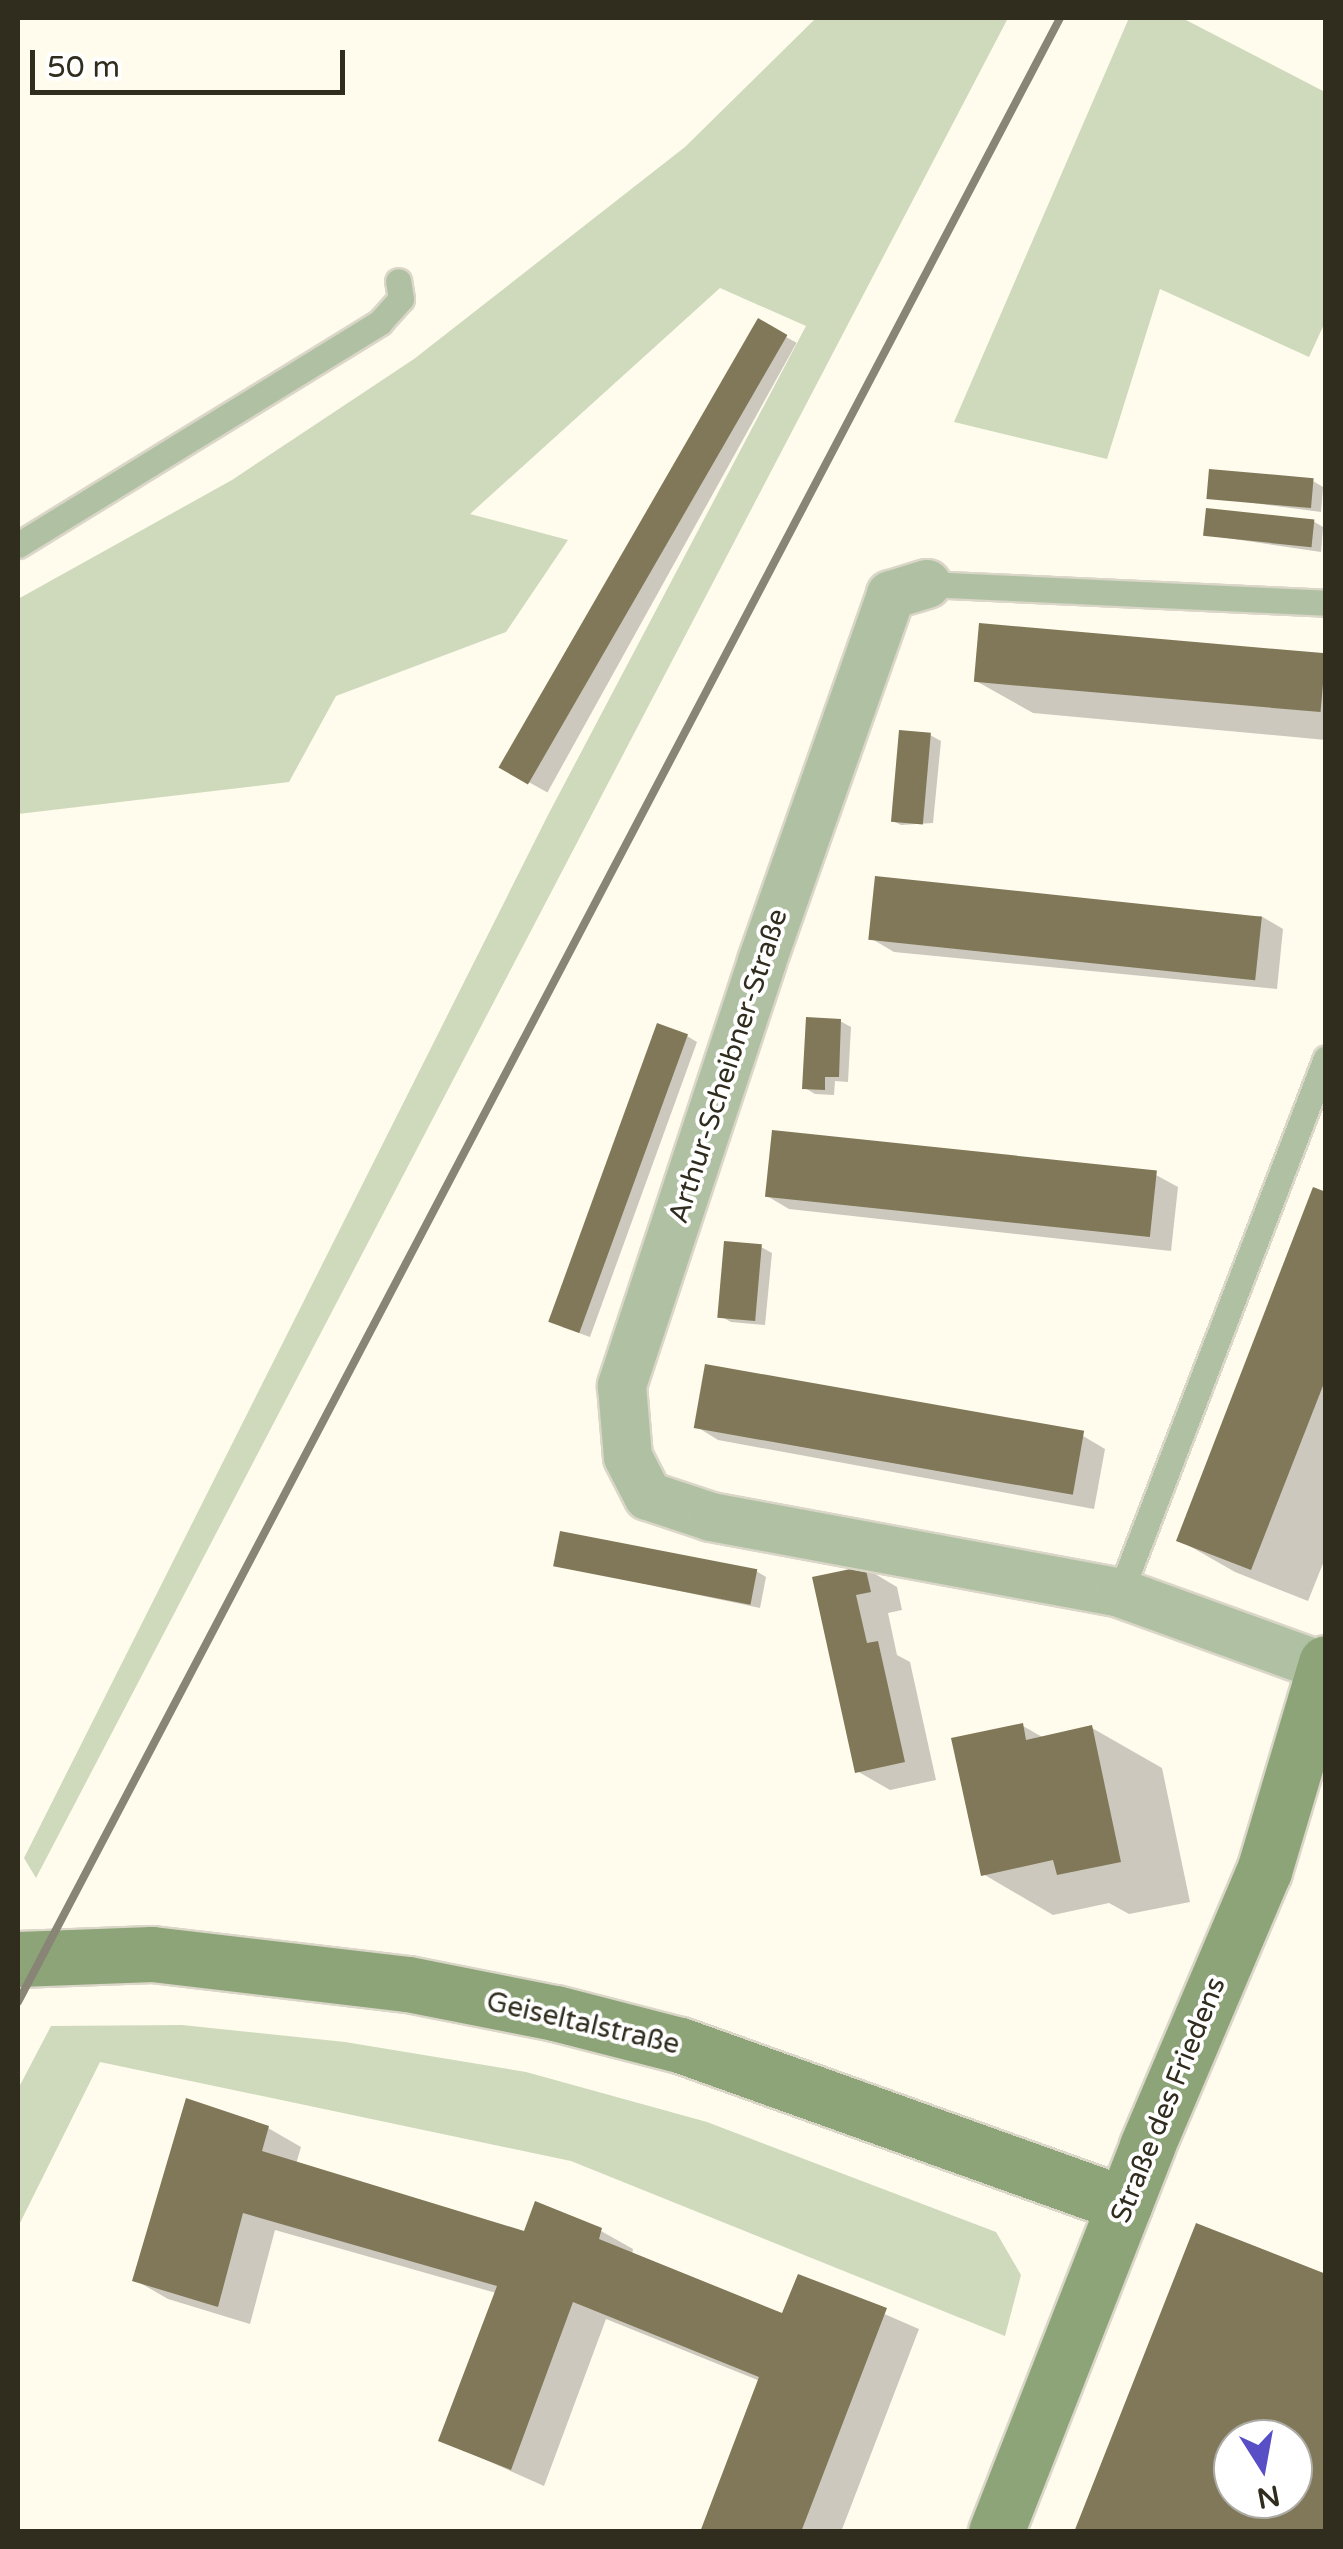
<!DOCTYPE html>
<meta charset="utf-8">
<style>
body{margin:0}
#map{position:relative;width:1343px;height:2549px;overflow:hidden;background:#fffbed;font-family:"Varela Round",sans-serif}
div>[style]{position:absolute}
.green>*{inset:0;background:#cfdabc}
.shadow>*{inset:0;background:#0003;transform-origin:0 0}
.building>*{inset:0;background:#807858;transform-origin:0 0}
.roads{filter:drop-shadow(2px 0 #dad6c8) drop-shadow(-2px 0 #dad6c8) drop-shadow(0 2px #dad6c8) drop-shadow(0 -2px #dad6c8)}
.lane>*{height:25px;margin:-12.5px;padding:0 12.5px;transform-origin:12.5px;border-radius:12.5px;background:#b0c1a3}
.street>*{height:48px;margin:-24px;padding:0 24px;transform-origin:24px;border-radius:24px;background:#b0c1a3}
.secondary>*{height:55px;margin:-27.5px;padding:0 27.5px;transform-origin:27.5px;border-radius:27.5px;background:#8ca477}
.rail>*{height:8px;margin:-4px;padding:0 4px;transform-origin:4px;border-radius:4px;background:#888476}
span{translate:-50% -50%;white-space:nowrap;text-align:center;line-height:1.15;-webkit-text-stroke:8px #fff;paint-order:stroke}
.street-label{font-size:28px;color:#302d1f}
.frame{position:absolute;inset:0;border:20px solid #302d1f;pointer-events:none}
.north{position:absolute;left:1213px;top:2419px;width:100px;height:100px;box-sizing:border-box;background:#fff;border:2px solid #acaba5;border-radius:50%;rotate:169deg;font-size:28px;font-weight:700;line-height:40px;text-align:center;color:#302d1f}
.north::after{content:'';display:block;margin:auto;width:35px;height:45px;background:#584fc7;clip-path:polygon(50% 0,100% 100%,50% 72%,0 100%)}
.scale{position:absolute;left:30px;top:50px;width:315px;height:45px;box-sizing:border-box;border:5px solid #302d1f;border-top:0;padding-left:12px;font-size:30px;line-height:35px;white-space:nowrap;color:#302d1f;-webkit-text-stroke:8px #fff;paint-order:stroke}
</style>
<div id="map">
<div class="green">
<i style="clip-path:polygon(816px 18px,1008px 18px,36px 1878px,24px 1858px,548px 815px,806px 326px,720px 288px,470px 514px,568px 540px,506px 632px,336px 696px,289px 782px,18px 814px,18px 599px,232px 480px,414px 359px,685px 147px)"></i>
<i style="clip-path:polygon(1129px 18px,1182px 18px,1325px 92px,1326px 320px,1309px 357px,1160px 289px,1107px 459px,954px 422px)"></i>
<i style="clip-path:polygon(182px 2025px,345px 2042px,526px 2072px,707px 2122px,996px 2232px,1021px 2275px,1005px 2336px,571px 2161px,100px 2062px,18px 2227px,18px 2089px,51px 2026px)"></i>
</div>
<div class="shadow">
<i style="left:759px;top:322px;width:43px;height:514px;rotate:29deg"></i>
<i style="clip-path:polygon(1313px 481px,1323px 487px,1321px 512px,1209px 497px)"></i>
<i style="clip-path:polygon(1313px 521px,1323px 527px,1321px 552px,1207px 535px)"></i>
<i style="clip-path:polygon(1326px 658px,1326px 740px,1033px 713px,976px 681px)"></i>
<i style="clip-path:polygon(930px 735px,941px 741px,933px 823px,901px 825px,893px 821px)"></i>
<i style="clip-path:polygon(1261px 916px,1283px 929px,1277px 989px,894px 952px,872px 939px)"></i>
<i style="clip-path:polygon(840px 1021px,851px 1027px,848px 1082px,835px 1081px,834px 1095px,815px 1094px,805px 1088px)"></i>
<i style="clip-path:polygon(687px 1036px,697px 1042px,590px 1337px,562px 1327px)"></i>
<i style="clip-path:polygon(1156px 1175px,1178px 1187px,1171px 1251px,789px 1209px,767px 1196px)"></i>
<i style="clip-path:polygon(1326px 1194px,1326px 1556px,1308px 1601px,1235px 1572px,1179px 1540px)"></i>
<i style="clip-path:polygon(761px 1247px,772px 1253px,765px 1325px,731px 1322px,720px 1316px)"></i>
<i style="clip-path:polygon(697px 1427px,1083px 1436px,1105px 1449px,1094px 1509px,718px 1440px)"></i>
<i style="clip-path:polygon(556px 1565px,756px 1571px,766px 1577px,760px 1608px)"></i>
<i style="clip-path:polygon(865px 1568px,897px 1587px,902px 1610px,888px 1613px,897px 1655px,910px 1662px,936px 1780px,890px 1790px,857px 1771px,815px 1578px)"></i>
<i style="clip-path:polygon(1023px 1726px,1044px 1738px,1092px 1728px,1162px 1768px,1190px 1902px,1129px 1914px,1109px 1903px,1053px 1915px,983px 1874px)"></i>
<i style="clip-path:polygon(268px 2128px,301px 2147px,296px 2164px,526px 2234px,601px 2231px,633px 2249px,632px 2255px,784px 2316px,799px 2277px,919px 2329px,841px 2532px,702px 2532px,760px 2381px,606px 2319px,544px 2486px,441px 2440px,496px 2293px,275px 2230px,250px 2324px,168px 2299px,135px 2280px)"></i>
</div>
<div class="building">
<i style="left:758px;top:318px;width:34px;height:519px;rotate:30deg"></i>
<i style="left:1209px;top:469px;width:105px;height:30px;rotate:5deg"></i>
<i style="left:1206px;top:508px;width:109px;height:28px;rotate:6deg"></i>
<i style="left:979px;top:623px;width:348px;height:59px;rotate:5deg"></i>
<i style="left:899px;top:730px;width:32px;height:92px;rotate:5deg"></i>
<i style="left:875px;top:876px;width:389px;height:64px;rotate:6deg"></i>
<i style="clip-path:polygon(806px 1017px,841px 1019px,839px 1077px,825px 1077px,825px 1090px,802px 1089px)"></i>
<i style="left:657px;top:1023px;width:33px;height:318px;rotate:20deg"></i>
<i style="left:772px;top:1130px;width:387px;height:67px;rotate:6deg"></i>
<i style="clip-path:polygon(1313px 1187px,1326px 1192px,1326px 1378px,1251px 1570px,1176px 1541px)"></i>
<i style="left:724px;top:1241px;width:38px;height:77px;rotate:5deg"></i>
<i style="left:705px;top:1364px;width:385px;height:65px;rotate:10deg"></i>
<i style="left:560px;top:1531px;width:201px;height:36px;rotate:11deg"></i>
<i style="clip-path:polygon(865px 1566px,871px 1592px,856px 1595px,867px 1643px,878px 1641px,905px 1762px,855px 1773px,812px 1577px)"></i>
<i style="clip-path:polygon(1023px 1723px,1026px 1740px,1092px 1725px,1121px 1862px,1057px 1875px,1053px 1860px,981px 1876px,951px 1738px)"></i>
<i style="clip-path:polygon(186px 2098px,269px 2126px,262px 2151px,524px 2231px,535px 2201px,602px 2228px,599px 2239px,782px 2313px,798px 2274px,887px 2308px,801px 2532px,700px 2532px,759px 2377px,573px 2302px,511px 2470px,438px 2441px,497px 2286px,243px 2213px,218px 2307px,132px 2281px)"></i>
<i style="clip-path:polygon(evenodd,1196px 2223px,1326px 2274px,1326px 2532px,1074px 2532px,1196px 2223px,1233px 2439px,1293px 2439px,1293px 2499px,1233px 2499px,1233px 2439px)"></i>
</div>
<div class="roads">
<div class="lane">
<i style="left:18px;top:545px;width:425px;rotate:-31.6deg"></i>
<i style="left:380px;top:322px;width:31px;rotate:-48deg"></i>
<i style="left:401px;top:299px;width:18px;rotate:-99deg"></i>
<i style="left:927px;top:584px;width:399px;rotate:2.7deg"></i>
<i style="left:1120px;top:1593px;width:573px;rotate:-68.94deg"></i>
</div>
<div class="street">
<i style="left:927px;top:584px;width:38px;rotate:163deg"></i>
<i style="left:891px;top:595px;width:389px;rotate:109.4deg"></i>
<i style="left:762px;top:962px;width:447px;rotate:108.3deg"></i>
<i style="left:622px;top:1386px;width:71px;rotate:85.2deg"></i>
<i style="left:628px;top:1457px;width:44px;rotate:62.9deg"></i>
<i style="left:648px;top:1496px;width:66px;rotate:18.4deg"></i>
<i style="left:711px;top:1517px;width:416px;rotate:10.5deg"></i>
<i style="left:1120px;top:1593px;width:217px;rotate:19.9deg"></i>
</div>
<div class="secondary">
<i style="left:18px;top:1959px;width:134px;rotate:-2.1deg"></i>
<i style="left:152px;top:1954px;width:258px;rotate:6.7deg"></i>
<i style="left:408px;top:1984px;width:150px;rotate:11.2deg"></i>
<i style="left:555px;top:2013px;width:129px;rotate:14.4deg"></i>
<i style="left:680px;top:2045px;width:472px;rotate:19.7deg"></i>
<i style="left:996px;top:2532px;width:414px;rotate:-68.6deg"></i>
<i style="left:1147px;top:2146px;width:299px;rotate:-67deg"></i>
<i style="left:1264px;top:1871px;width:217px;rotate:-73.4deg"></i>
</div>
</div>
<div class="rail">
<i style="left:18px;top:2002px;width:2241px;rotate:-62.29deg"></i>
</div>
<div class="street-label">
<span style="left:728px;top:1066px;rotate:-72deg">Arthur-Scheibner-Straße</span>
<span style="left:583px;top:2023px;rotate:13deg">Geiseltalstraße</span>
<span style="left:1168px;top:2100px;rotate:-68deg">Straße des Friedens</span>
</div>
<div class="frame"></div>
<div class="north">N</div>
<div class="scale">50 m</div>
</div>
